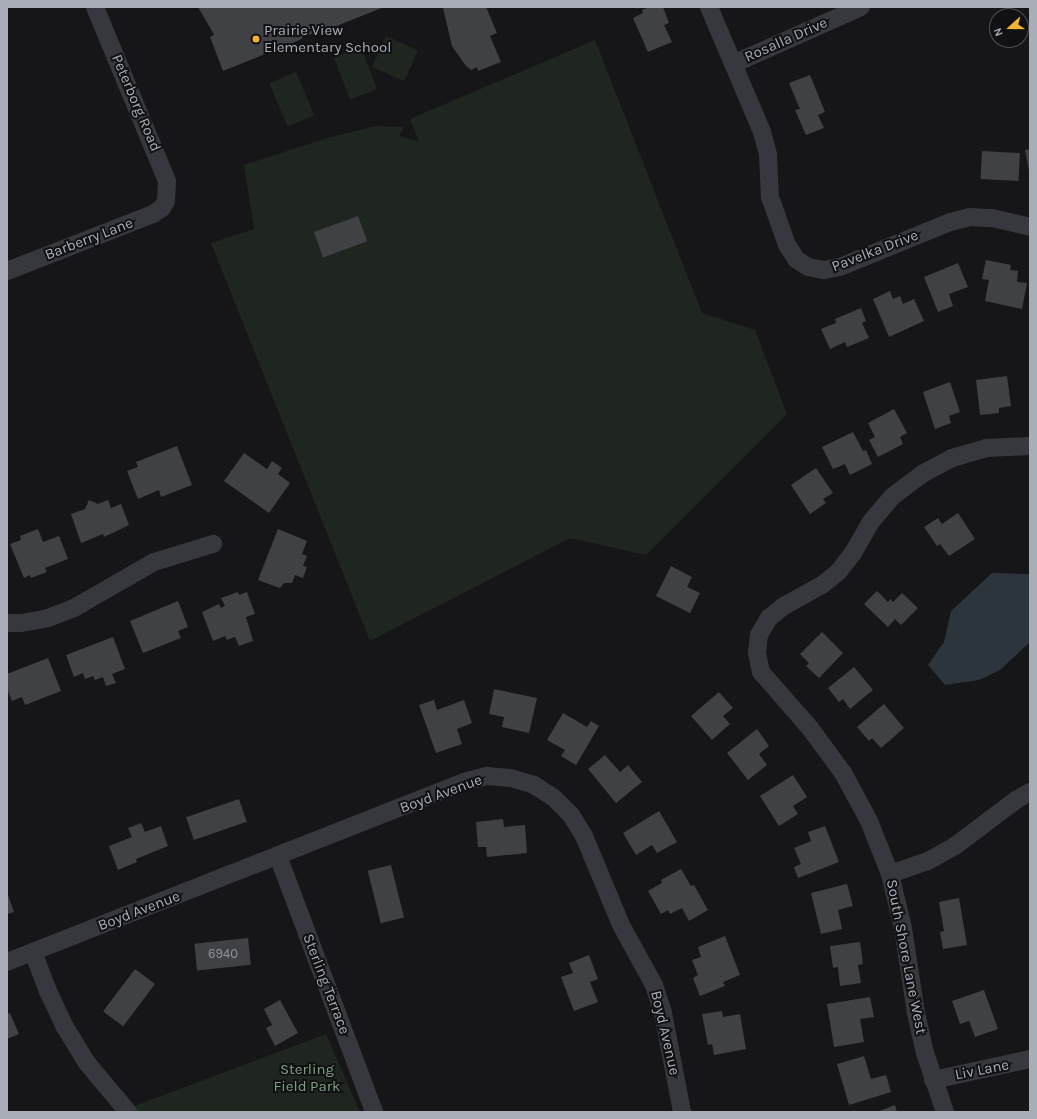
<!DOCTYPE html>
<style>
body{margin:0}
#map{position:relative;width:1037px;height:1119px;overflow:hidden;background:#161618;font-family:Karla,sans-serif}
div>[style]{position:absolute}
.green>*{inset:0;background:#1e261f;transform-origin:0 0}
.water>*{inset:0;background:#2c353c}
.building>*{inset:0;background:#404145;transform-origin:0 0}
.minor>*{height:18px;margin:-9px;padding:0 9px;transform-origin:9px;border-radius:9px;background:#37383d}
.dots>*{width:11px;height:11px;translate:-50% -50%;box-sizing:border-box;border:2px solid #111113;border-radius:50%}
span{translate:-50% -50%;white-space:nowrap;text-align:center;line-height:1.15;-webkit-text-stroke:4px #111113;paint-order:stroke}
.number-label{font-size:13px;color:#8e929b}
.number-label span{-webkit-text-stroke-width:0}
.poi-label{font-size:15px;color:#a8adb8}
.left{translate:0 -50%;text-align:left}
.street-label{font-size:15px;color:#a8adb8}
.park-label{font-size:15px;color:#7fa381}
.frame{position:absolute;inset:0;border:8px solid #a8adb8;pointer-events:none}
.north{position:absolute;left:989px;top:8px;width:40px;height:40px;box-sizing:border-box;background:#111113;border:1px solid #4d4f55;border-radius:50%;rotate:249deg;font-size:11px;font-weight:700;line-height:16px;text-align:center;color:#a8adb8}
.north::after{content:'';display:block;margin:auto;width:14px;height:18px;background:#f2b134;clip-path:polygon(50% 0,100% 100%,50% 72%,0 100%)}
</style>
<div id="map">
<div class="green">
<i style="left:386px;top:36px;width:35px;height:34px;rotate:24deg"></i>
<i style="clip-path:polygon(595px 40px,702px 313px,755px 330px,787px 414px,646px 555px,570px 538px,370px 641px,211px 243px,254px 229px,244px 165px,327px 138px,376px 126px,404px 127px,399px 136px,419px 141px,410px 119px)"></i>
<i style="left:361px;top:47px;width:45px;height:29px;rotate:69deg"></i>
<i style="left:296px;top:72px;width:47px;height:29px;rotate:67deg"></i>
<i style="clip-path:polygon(326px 1034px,360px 1112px,137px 1112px,132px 1107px)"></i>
</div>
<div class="water">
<i style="clip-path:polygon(992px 573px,1030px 574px,1030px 642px,1000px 670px,979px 680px,945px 685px,928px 665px,944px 642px,951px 611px)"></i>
</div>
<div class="building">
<i style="clip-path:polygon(198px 7px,384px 7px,319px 33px,319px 31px,301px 38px,302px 39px,223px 71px,210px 37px,214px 35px,212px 31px)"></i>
<i style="clip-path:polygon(444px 7px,486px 7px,497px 33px,490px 36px,501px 62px,478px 71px,477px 67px,471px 70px,466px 66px,452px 46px,443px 8px)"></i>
<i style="clip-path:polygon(649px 7px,663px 7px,669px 23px,664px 25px,672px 42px,648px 52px,633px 18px,643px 13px,642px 10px)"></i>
<i style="clip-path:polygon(810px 75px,825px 112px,818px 115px,824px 128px,806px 135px,795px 110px,800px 109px,789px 83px)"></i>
<i style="clip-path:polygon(1030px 149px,1030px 171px,1029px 171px,1025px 150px)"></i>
<i style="left:982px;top:151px;width:38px;height:28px;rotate:3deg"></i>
<i style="left:358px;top:216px;width:27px;height:47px;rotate:70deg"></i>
<i style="clip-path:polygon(986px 260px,1011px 265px,1010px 270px,1018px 271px,1017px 282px,1027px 283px,1022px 309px,985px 301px,989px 280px,982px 279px)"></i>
<i style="clip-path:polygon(958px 263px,968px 287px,949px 294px,953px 306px,938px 312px,924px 277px)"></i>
<i style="clip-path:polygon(890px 291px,893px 299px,900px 296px,903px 304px,914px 299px,924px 321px,889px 337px,873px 299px)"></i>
<i style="clip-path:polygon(861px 308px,866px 321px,862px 323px,869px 338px,847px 347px,845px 342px,830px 349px,821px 329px,836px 323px,835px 319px)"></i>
<i style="clip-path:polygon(1007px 376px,1011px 406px,999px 408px,999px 413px,980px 415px,976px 380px)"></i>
<i style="clip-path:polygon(950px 382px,960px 412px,949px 416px,951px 423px,935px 429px,923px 392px)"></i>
<i style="clip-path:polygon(894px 409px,907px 433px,900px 437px,903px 444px,878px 457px,869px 440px,875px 437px,868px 423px)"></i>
<i style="clip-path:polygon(853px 432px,863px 451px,866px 450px,872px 464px,850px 475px,845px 464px,833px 469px,822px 447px)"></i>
<i style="clip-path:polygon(177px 446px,192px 485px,161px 497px,159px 490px,138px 499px,127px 471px,138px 467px,136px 462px)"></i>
<i style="clip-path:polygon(244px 453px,267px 469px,272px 461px,282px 468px,278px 474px,290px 483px,269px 513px,224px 481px)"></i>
<i style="clip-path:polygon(816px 468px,833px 493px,823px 499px,826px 503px,810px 514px,791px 485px)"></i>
<i style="clip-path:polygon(89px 500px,98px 504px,108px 500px,111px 508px,121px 504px,129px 525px,104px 537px,103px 534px,81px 543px,71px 514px,85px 509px)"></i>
<i style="clip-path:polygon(958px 513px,975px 539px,949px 556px,940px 544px,937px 546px,924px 527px,938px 518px,942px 524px)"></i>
<i style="clip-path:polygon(38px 529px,43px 542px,59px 536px,68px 559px,45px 568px,47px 572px,31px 578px,30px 575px,24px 578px,10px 544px,21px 540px,20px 536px)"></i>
<i style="clip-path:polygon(278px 529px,307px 541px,302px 554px,307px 556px,303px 566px,307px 567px,303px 578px,295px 575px,292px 583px,284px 583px,280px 588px,258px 580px)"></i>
<i style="clip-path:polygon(671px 566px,692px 577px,687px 587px,700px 593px,690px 613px,656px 596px)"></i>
<i style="clip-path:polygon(877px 591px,888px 602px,890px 599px,893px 602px,902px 593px,918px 608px,901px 625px,895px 619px,888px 627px,864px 604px)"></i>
<i style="clip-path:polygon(238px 592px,239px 595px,247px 592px,255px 614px,246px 617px,253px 641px,239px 646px,235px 637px,227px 640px,225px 636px,213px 641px,202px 612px,219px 604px,221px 608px,225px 606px,221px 598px)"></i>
<i style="clip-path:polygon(178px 601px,188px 627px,178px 631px,181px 638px,143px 653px,130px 621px)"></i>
<i style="clip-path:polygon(822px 632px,843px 653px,819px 678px,806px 666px,809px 663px,800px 654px)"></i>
<i style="clip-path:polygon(113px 637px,125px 669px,112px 674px,116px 683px,106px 686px,103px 677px,95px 680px,93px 676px,85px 679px,83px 673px,74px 677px,66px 655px)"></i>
<i style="clip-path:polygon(48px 658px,61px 691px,25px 705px,22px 697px,12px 701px,7px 689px,7px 674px)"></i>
<i style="clip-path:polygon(854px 667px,873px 690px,850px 709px,843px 699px,839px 702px,828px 688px)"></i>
<i style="clip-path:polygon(494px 689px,537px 698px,529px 733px,502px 727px,504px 717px,489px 714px)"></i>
<i style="clip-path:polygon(719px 692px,733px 708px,723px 716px,730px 724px,712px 740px,691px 716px)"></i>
<i style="clip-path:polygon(434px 700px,437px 710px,464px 700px,472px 723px,457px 729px,462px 744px,436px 753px,419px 705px)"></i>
<i style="clip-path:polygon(884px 704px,904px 728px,881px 748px,872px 738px,869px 741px,857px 727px)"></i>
<i style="clip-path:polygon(563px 713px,587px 727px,591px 721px,599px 726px,576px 765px,561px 756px,565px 750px,547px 740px)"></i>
<i style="clip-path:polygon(757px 729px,769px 746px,759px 754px,767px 765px,748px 780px,727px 753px)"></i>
<i style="clip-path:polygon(605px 755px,620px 772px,628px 765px,642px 782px,616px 803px,588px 769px)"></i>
<i style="clip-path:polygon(793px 775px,807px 797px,793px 806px,798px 814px,779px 826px,760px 796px)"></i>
<i style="left:239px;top:799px;width:24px;height:56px;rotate:71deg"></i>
<i style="clip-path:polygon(659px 811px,677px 842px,657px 853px,652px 845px,636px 855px,623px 833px)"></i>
<i style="clip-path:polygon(503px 819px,504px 827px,525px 825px,527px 853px,487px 857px,486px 847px,478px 847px,476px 822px)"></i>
<i style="clip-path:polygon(141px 823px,145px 832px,161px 826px,168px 846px,136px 859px,137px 862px,118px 870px,109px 846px,132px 837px,128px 828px)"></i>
<i style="clip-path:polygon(825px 826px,839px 862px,798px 878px,794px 867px,801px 864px,794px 848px,811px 841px,808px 832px)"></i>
<i style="left:391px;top:865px;width:54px;height:24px;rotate:76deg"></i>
<i style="clip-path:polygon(681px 869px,691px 886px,694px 885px,708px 910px,689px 921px,682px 908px,670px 914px,668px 910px,661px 914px,648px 891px,662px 883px,661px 880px)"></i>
<i style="clip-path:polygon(847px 884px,853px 906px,838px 910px,842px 929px,821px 934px,811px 893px)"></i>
<i style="clip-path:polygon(7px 892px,14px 912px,7px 914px)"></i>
<i style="clip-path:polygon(959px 898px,967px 945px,943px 949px,940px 932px,944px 931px,939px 902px)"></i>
<i style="clip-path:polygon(725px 936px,740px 975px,723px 982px,725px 986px,700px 996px,693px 978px,698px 975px,692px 960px,701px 957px,698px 947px)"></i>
<i style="left:248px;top:938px;width:27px;height:54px;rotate:84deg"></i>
<i style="clip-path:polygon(860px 942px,863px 964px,858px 965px,861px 983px,840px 986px,838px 967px,833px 968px,830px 946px)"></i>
<i style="clip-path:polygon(589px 955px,598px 979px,590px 982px,598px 1002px,574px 1011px,561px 977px,573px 973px,569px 963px)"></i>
<i style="left:135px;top:969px;width:25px;height:53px;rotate:37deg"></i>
<i style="clip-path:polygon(984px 990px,998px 1029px,975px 1037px,969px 1021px,960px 1024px,952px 1001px)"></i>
<i style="clip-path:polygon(870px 997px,874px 1017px,860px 1019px,864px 1042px,834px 1047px,827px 1004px)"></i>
<i style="clip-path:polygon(280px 1000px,298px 1033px,275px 1046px,266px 1028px,272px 1025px,264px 1009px)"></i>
<i style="clip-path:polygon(722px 1011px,723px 1017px,740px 1014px,746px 1049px,714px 1055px,712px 1044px,708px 1045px,702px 1014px)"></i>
<i style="clip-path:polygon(10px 1013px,19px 1034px,7px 1039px,7px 1014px)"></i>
<i style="clip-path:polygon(864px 1056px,871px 1079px,886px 1075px,891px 1092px,849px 1105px,837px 1064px)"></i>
<i style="clip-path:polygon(895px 1105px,897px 1112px,877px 1112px)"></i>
</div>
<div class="minor">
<i style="left:709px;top:7px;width:136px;rotate:67deg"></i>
<i style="left:762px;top:132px;width:24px;rotate:75deg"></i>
<i style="left:768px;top:155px;width:42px;rotate:87.3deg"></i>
<i style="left:770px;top:197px;width:51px;rotate:70.5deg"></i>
<i style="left:787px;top:245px;width:17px;rotate:57deg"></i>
<i style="left:796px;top:259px;width:14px;rotate:34deg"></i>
<i style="left:808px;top:267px;width:16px;rotate:11deg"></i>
<i style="left:824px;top:270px;width:16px;rotate:-11deg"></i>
<i style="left:840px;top:267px;width:119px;rotate:-22.2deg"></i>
<i style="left:950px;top:222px;width:21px;rotate:-14deg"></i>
<i style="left:970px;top:217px;width:22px;rotate:3deg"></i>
<i style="left:992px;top:218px;width:39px;rotate:13deg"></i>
<i style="left:733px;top:64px;width:140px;rotate:-24deg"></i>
<i style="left:7px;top:271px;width:157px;rotate:-21.3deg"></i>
<i style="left:153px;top:214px;width:11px;rotate:-34deg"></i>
<i style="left:162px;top:208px;width:8px;rotate:-60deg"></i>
<i style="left:166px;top:201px;width:20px;rotate:-87deg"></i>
<i style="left:167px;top:181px;width:188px;rotate:-112.5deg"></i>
<i style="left:7px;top:623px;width:14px"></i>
<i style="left:21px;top:623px;width:27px;rotate:-10deg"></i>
<i style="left:48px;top:618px;width:28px;rotate:-21deg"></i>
<i style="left:74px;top:608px;width:92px;rotate:-29.9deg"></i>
<i style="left:154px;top:562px;width:62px;rotate:-17deg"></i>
<i style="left:278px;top:856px;width:273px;rotate:69.4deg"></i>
<i style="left:890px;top:874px;width:40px;rotate:-18.9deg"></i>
<i style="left:928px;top:861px;width:31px;rotate:-29deg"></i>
<i style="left:955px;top:846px;width:76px;rotate:-37deg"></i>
<i style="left:1016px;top:800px;width:16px;rotate:-30deg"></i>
<i style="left:33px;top:952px;width:42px;rotate:69deg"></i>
<i style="left:48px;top:991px;width:40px;rotate:65deg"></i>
<i style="left:65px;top:1027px;width:42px;rotate:58.6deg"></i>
<i style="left:87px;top:1063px;width:64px;rotate:50.1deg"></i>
<i style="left:7px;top:962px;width:491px;rotate:-21.5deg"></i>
<i style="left:464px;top:782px;width:24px;rotate:-15deg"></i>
<i style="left:487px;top:776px;width:24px;rotate:5deg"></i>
<i style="left:511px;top:778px;width:24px;rotate:17deg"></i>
<i style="left:534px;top:785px;width:24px;rotate:33deg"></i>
<i style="left:554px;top:798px;width:24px;rotate:45deg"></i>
<i style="left:571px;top:815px;width:25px;rotate:58deg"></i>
<i style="left:584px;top:836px;width:96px;rotate:67.4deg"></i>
<i style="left:621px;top:925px;width:68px;rotate:61.2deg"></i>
<i style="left:654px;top:985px;width:29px;rotate:72deg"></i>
<i style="left:663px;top:1013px;width:101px;rotate:79.1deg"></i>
<i style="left:933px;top:1080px;width:99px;rotate:-12.2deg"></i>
<i style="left:945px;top:1112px;width:62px;rotate:-108.7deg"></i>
<i style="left:925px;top:1053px;width:41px;rotate:-102.7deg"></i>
<i style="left:916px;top:1013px;width:86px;rotate:-98.7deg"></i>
<i style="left:903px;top:928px;width:56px;rotate:-103.5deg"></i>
<i style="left:890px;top:874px;width:57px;rotate:-111.6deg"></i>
<i style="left:869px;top:821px;width:55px;rotate:-118.4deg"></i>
<i style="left:843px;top:773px;width:56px;rotate:-126.3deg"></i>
<i style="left:810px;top:728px;width:74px;rotate:-131.2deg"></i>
<i style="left:761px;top:672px;width:19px;rotate:-102deg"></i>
<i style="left:757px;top:653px;width:18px;rotate:-84deg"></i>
<i style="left:759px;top:635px;width:20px;rotate:-60deg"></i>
<i style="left:769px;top:618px;width:19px;rotate:-39deg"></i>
<i style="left:784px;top:606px;width:43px;rotate:-28.9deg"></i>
<i style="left:822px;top:585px;width:22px;rotate:-39deg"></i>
<i style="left:839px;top:571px;width:23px;rotate:-52deg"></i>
<i style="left:853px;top:553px;width:34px;rotate:-60deg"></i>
<i style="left:870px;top:523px;width:35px;rotate:-50deg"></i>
<i style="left:893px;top:496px;width:36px;rotate:-37deg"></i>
<i style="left:922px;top:474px;width:34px;rotate:-28deg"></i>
<i style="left:952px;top:458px;width:35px;rotate:-16deg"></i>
<i style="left:986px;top:448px;width:44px;rotate:-2.6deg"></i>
</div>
<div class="dots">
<i style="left:256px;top:39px;background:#f2b134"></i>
</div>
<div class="number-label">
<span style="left:223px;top:954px">6940</span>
</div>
<div class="poi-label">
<span class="left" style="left:264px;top:39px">Prairie View<br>Elementary School</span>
</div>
<div class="street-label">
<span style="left:786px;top:40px;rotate:-24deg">Rosalla Drive</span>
<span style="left:136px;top:103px;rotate:67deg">Peterborg Road</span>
<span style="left:89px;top:239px;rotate:-21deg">Barberry Lane</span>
<span style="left:875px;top:251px;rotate:-21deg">Pavelka Drive</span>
<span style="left:441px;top:794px;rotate:-20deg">Boyd Avenue</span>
<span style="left:139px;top:911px;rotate:-21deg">Boyd Avenue</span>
<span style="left:906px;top:957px;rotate:79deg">South Shore Lane West</span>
<span style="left:326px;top:984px;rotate:69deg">Sterling Terrace</span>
<span style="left:665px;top:1033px;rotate:77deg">Boyd Avenue</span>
<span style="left:982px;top:1070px;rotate:-11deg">Liv Lane</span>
</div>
<div class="park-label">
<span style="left:307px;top:1078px">Sterling<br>Field Park</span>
</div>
<div class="frame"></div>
<div class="north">N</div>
</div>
